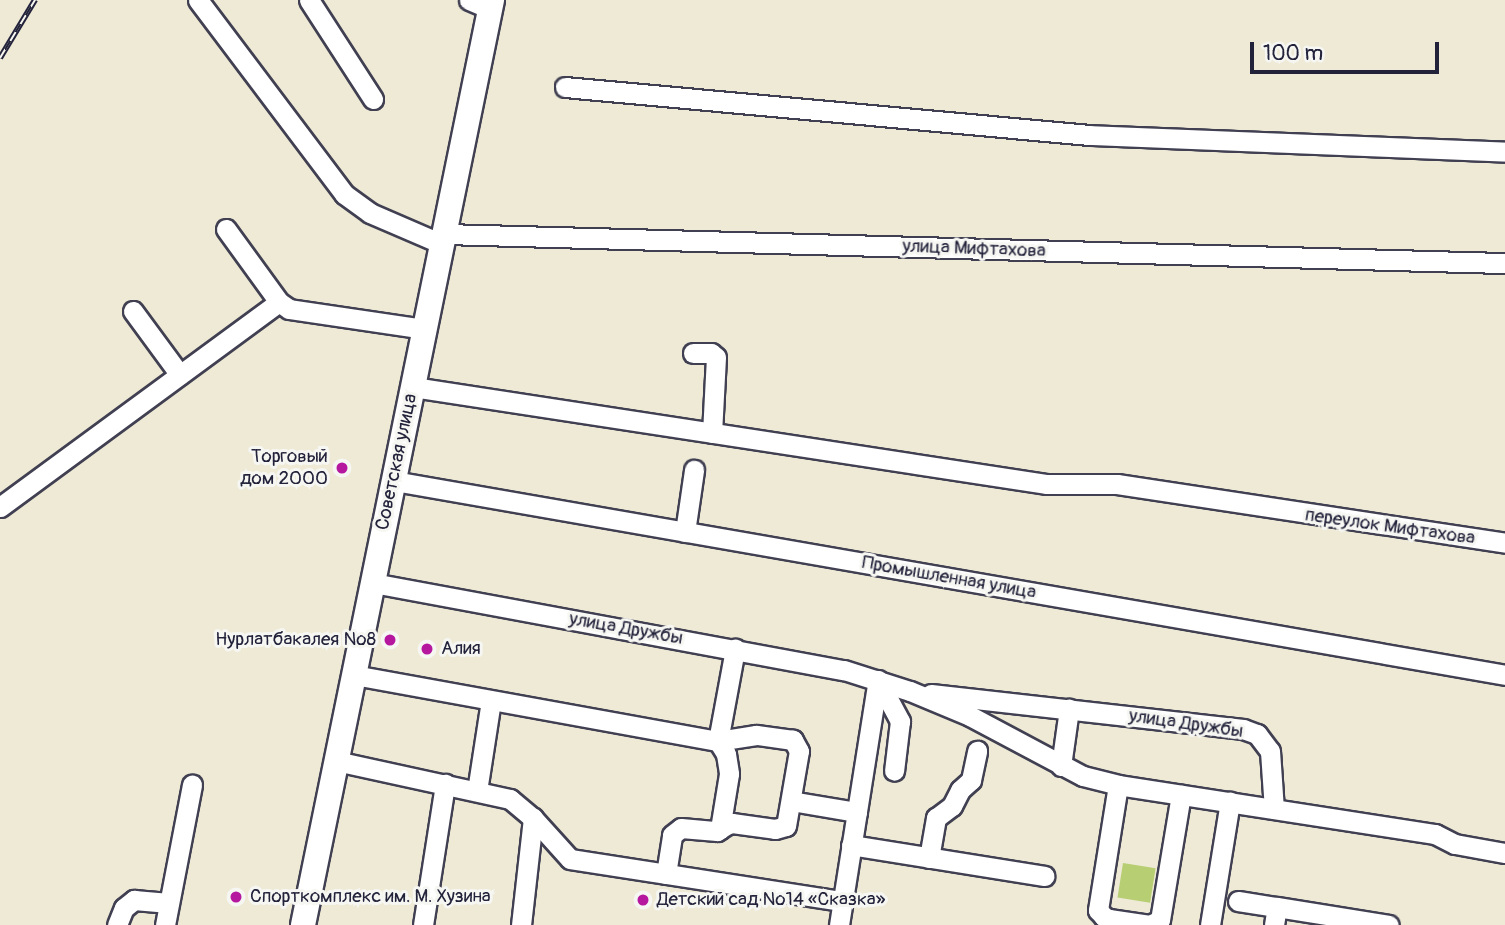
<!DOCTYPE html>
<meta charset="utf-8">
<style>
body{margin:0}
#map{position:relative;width:1505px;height:925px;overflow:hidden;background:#eeead6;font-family:Pangolin,sans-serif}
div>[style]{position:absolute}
.green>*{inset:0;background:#b7ce73;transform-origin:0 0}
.roads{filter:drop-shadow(2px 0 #414052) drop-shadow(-2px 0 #414052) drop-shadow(0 2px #414052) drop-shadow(0 -2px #414052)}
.minor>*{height:19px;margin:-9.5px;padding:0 9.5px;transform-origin:9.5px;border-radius:9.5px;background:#fff}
.major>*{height:24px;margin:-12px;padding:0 12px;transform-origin:12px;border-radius:12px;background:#fff}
.rail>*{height:6px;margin-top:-3px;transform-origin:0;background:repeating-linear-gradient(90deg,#f6f6f2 0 10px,#22223b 0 20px);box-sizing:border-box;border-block:2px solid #22223b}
.dots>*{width:19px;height:19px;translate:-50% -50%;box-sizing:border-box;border:4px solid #f6f6f2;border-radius:50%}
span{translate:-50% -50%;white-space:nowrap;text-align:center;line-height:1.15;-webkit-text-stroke:6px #f6f6f2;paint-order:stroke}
.street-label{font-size:19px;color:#22223b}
.poi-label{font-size:19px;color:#22223b}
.right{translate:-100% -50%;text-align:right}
.left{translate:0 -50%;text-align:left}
.scale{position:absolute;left:1250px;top:42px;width:189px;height:32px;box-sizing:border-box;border:4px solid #22223b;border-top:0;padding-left:9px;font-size:21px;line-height:24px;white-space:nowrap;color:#22223b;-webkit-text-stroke:5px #f6f6f2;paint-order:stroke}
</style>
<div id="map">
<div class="green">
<i style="left:1123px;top:863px;width:33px;height:35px;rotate:9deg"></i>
</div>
<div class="roads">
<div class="minor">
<i style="left:198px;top:0;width:243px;rotate:53deg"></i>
<i style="left:344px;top:194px;width:32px;rotate:36deg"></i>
<i style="left:370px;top:213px;width:78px;rotate:23.3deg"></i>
<i style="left:309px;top:0;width:118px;rotate:57.1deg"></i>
<i style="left:469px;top:0;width:23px;rotate:23deg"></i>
<i style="left:565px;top:87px;width:526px;rotate:5.23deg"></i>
<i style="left:1089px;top:135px;width:416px;rotate:2.3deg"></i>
<i style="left:226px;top:229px;width:90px;rotate:54deg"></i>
<i style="left:279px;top:302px;width:12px;rotate:35deg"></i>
<i style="left:289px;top:309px;width:137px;rotate:8.4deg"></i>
<i style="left:444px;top:234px;width:1061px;rotate:1.57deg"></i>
<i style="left:133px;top:311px;width:79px;rotate:53.7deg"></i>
<i style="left:693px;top:353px;width:18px"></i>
<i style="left:711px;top:353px;width:6px;rotate:39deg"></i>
<i style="left:716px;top:357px;width:76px;rotate:93deg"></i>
<i style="left:413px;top:387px;width:640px;rotate:8.71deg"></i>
<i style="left:1046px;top:484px;width:71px"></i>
<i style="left:1117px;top:484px;width:392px;rotate:8.6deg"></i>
<i style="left:394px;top:481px;width:1128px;rotate:9.9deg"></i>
<i style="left:0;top:507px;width:346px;rotate:-36.3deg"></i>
<i style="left:685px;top:532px;width:63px;rotate:-81.7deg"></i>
<i style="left:373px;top:583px;width:479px;rotate:10.5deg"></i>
<i style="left:844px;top:670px;width:69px;rotate:17.7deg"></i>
<i style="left:910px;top:691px;width:65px;rotate:22.6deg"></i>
<i style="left:970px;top:716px;width:128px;rotate:28deg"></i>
<i style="left:1083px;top:776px;width:36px;rotate:14deg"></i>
<i style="left:1118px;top:785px;width:321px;rotate:8.8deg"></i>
<i style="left:1435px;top:834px;width:22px;rotate:27deg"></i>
<i style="left:1455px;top:844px;width:51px;rotate:10.2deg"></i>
<i style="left:354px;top:675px;width:370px;rotate:10.3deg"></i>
<i style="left:718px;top:741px;width:94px;rotate:-79.5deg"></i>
<i style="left:878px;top:680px;width:47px;rotate:61.8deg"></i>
<i style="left:900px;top:721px;width:50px;rotate:96.8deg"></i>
<i style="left:931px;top:694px;width:314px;rotate:6.4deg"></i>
<i style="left:1243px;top:729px;width:15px;rotate:20deg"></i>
<i style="left:1257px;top:734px;width:21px;rotate:53deg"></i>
<i style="left:1270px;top:751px;width:58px;rotate:86.1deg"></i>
<i style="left:336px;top:761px;width:178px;rotate:12.3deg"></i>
<i style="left:510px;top:799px;width:30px;rotate:40deg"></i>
<i style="left:533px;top:818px;width:55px;rotate:47.9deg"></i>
<i style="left:570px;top:859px;width:275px;rotate:8.8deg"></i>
<i style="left:1061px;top:766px;width:58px;rotate:-82deg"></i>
<i style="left:1118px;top:785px;width:127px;rotate:99.1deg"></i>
<i style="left:1098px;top:910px;width:9px;rotate:49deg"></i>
<i style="left:1104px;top:917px;width:5px;rotate:22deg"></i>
<i style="left:1109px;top:919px;width:41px;rotate:8.3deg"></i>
<i style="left:1150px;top:925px;width:11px;rotate:-27deg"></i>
<i style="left:1160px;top:920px;width:127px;rotate:-80.5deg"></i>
<i style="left:477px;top:791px;width:91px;rotate:-81.2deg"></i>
<i style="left:791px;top:801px;width:67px;rotate:9.5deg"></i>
<i style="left:851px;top:845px;width:196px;rotate:9.1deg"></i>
<i style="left:929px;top:858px;width:41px;rotate:-80.1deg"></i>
<i style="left:936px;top:818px;width:20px;rotate:-37deg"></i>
<i style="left:952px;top:806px;width:18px;rotate:-63deg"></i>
<i style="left:960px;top:790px;width:15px;rotate:-42deg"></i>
<i style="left:971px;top:780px;width:30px;rotate:-78deg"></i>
<i style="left:666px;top:874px;width:39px;rotate:-81deg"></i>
<i style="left:672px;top:835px;width:11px;rotate:-38deg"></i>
<i style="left:681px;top:828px;width:36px;rotate:5deg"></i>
<i style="left:717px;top:831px;width:4px;rotate:-34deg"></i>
<i style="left:720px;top:829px;width:9px;rotate:-32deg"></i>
<i style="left:728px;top:824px;width:4px;rotate:-14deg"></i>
<i style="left:732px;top:823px;width:43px;rotate:7.9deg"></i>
<i style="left:775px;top:829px;width:11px;rotate:-15deg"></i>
<i style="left:786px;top:826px;width:76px;rotate:-80.2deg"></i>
<i style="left:799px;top:751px;width:13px;rotate:-119deg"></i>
<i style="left:793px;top:740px;width:37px;rotate:-172deg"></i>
<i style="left:756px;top:735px;width:38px;rotate:171deg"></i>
<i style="left:718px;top:741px;width:15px;rotate:58deg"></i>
<i style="left:726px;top:754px;width:20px;rotate:81deg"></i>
<i style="left:729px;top:774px;width:56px;rotate:99.3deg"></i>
<i style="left:1238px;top:901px;width:39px;rotate:9deg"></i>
<i style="left:117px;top:925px;width:18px;rotate:-68deg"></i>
<i style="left:124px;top:908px;width:13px;rotate:-39deg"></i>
<i style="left:134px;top:900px;width:35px;rotate:5deg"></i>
<i style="left:165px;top:925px;width:143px;rotate:-79.1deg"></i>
<i style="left:423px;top:925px;width:143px;rotate:-81.1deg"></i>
<i style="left:521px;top:925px;width:108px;rotate:-83.6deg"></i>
<i style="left:839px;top:925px;width:248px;rotate:-81deg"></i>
<i style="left:1210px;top:925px;width:125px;rotate:-80.8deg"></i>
<i style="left:1274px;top:925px;width:18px;rotate:-81deg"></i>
<i style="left:1277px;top:907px;width:113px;rotate:9.1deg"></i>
</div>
<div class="major">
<i style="left:303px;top:925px;width:944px;rotate:-78.45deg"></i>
</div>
</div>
<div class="rail">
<i style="left:0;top:58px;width:68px;rotate:-58.9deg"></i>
</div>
<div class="dots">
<i style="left:342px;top:468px;background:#b5179e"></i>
<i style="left:390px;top:640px;background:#b5179e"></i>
<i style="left:427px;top:649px;background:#b5179e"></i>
<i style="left:236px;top:897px;background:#b5179e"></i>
<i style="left:643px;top:900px;background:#b5179e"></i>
</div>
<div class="street-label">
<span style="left:974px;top:249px;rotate:2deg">улица Мифтахова</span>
<span style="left:397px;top:462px;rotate:-78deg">Советская улица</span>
<span style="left:1390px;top:527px;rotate:8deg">переулок Мифтахова</span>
<span style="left:949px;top:578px;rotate:10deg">Промышленная улица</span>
<span style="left:626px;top:629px;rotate:10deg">улица Дружбы</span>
<span style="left:1186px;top:724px;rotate:8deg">улица Дружбы</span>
</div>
<div class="poi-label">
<span class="right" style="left:328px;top:468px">Торговый<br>дом 2000</span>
<span class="right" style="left:376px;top:640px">Нурлатбакалея №8</span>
<span class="left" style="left:441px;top:649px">Алия</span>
<span class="left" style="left:250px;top:897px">Спорткомплекс им. М. Хузина</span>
<span class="left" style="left:657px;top:900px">Детский сад №14 «Сказка»</span>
</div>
<div class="scale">100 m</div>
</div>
